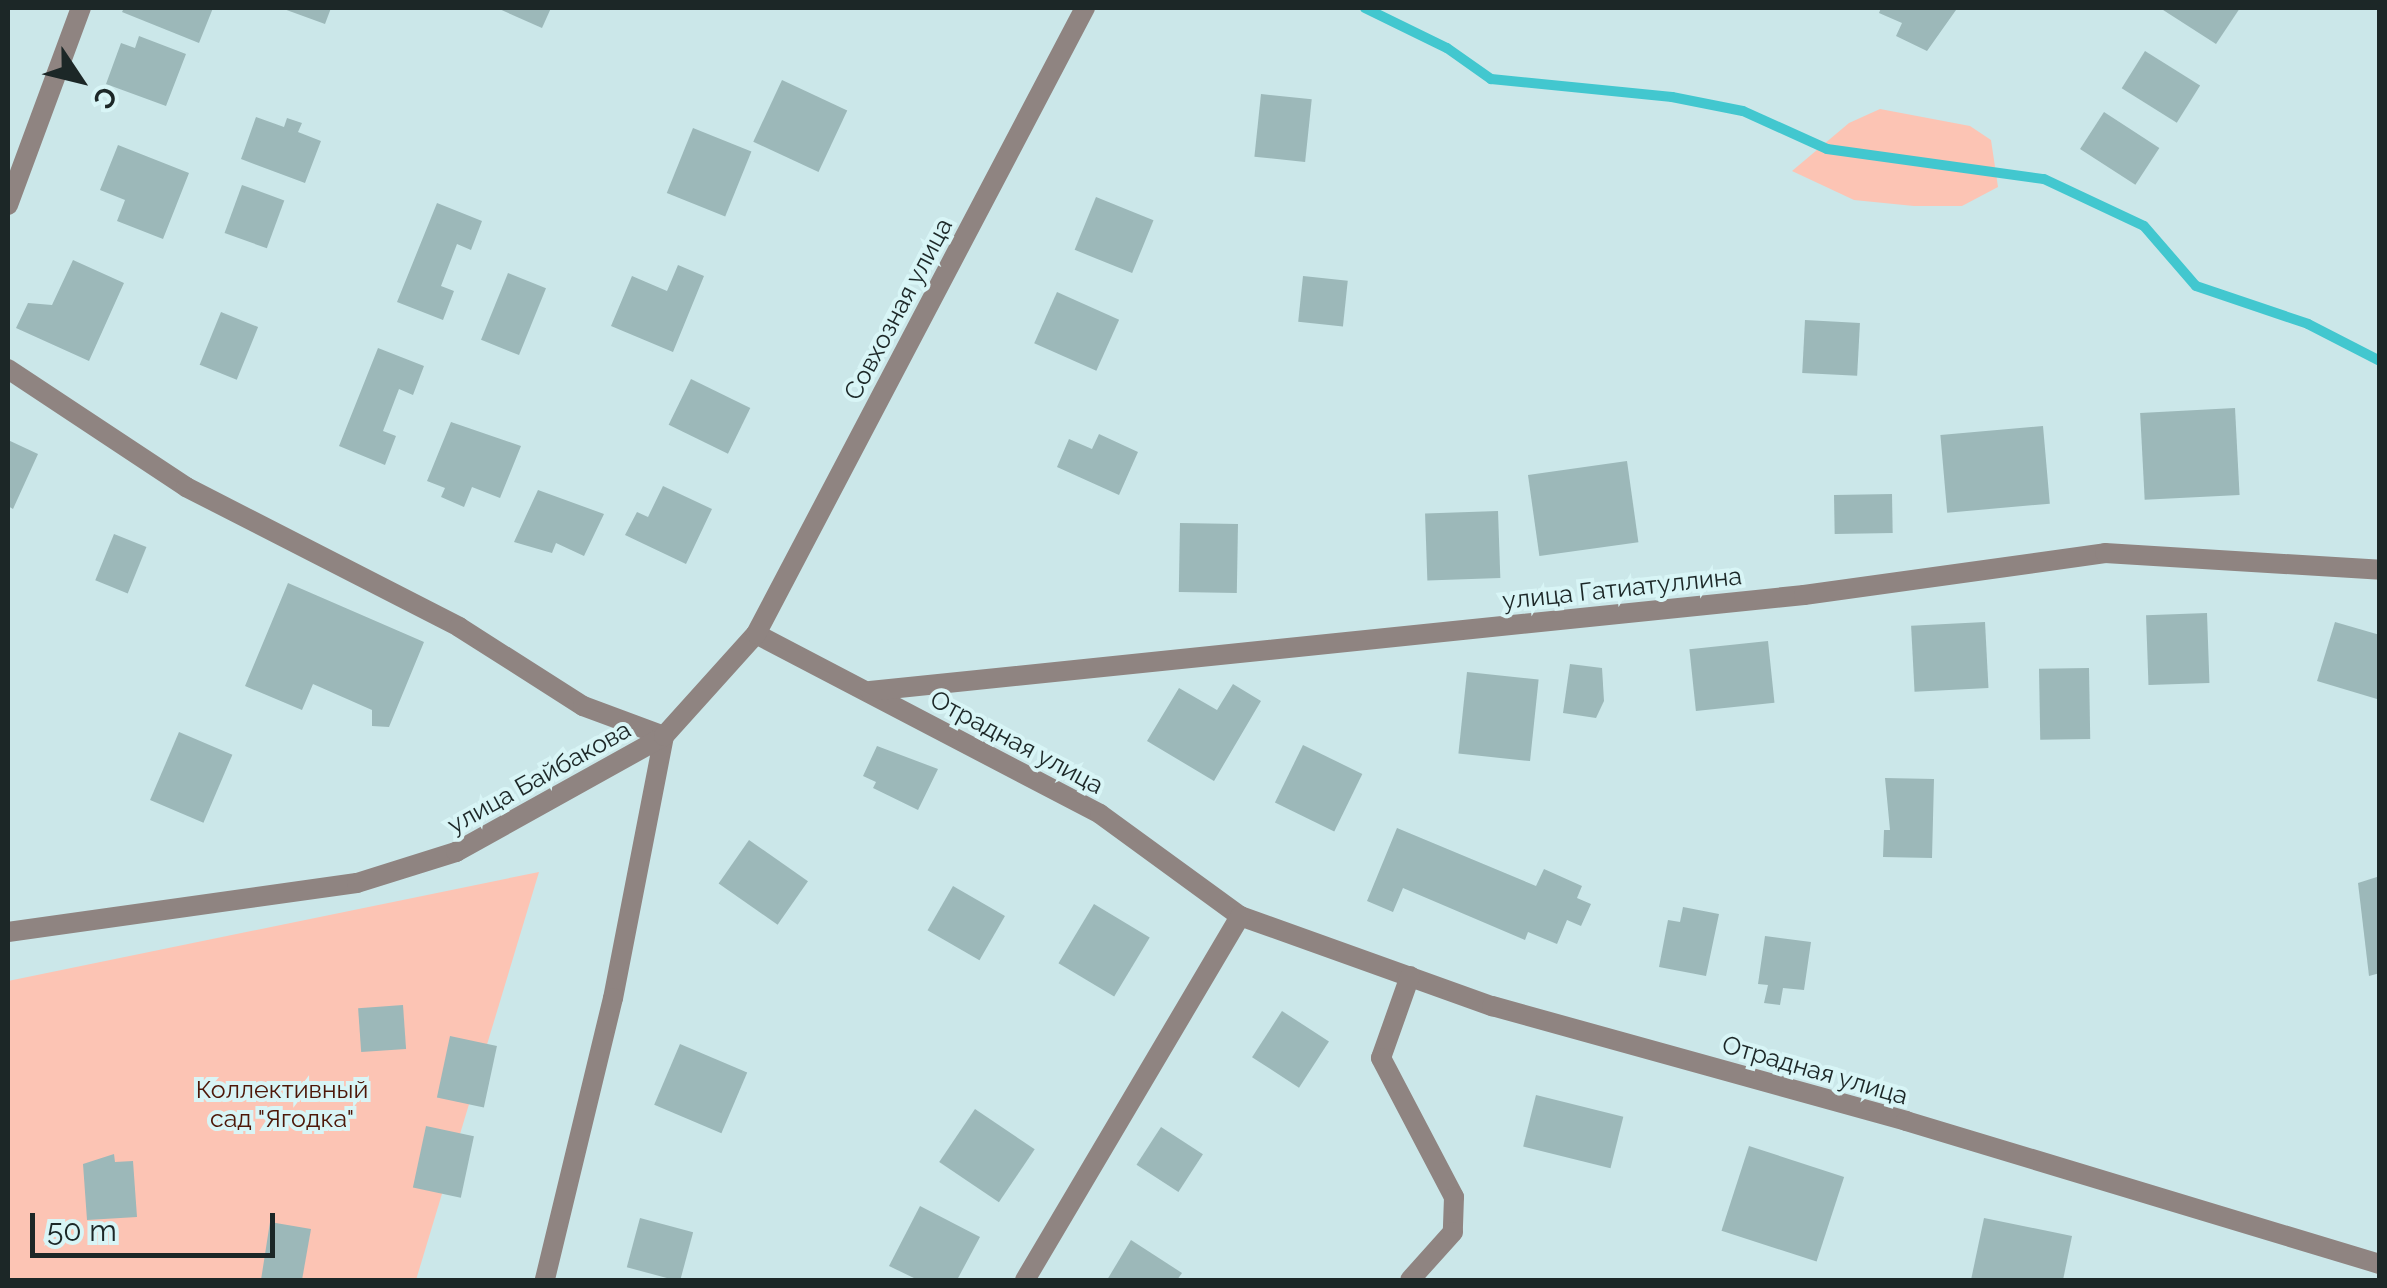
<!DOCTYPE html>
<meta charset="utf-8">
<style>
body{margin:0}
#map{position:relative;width:2387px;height:1288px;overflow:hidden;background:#cbe7e9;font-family:Raleway,sans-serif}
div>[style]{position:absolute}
.green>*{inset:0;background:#fcc4b4}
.stream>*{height:10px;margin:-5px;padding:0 5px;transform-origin:5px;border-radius:5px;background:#42c7cf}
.building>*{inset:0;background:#9cb8b9;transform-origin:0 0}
.minor>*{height:20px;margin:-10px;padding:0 10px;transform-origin:10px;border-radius:10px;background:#8f8481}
span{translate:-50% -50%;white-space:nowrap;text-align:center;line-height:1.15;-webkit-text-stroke:8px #d8f5f6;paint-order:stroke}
.street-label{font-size:25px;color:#1c2727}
.park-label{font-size:25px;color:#4d1708}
.frame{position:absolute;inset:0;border:10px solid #1c2727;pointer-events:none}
.north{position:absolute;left:30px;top:30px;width:100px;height:100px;-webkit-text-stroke:8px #d8f5f6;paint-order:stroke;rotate:125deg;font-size:28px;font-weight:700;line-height:40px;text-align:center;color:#1c2727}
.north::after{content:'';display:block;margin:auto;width:35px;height:45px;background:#1c2727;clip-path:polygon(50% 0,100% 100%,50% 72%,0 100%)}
.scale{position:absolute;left:30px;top:1213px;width:245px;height:45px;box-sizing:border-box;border:5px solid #1c2727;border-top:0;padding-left:12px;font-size:30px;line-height:35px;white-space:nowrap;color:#1c2727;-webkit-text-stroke:8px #d8f5f6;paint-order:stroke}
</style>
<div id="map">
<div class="green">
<i style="clip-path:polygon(1880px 109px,1970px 126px,1991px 140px,1998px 187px,1962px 206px,1914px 206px,1854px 200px,1792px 171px,1849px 123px)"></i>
<i style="clip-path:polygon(539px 872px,416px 1280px,8px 1280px,8px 981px)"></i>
</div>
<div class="stream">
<i style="left:1365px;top:8px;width:91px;rotate:26deg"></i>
<i style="left:1447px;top:48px;width:54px;rotate:35.2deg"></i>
<i style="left:1491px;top:79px;width:182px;rotate:5.7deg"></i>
<i style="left:1672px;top:97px;width:72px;rotate:11.2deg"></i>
<i style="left:1743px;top:111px;width:92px;rotate:24.3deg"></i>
<i style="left:1827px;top:149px;width:219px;rotate:7.9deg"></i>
<i style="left:2044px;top:179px;width:110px;rotate:25.2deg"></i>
<i style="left:2144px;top:226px;width:79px;rotate:49.1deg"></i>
<i style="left:2196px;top:286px;width:118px;rotate:18.7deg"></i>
<i style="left:2308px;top:324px;width:81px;rotate:27.2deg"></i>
</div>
<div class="building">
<i style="clip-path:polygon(124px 8px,213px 8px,199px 43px,122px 12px)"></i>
<i style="clip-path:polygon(281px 8px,331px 8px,325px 24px)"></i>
<i style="clip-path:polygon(497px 8px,551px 8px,542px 28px)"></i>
<i style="clip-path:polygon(1881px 8px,1951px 8px,1956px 10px,1927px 51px,1896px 36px,1902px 23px,1879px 13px)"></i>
<i style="clip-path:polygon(2160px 8px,2240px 8px,2216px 44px)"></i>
<i style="clip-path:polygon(139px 36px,186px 54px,166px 106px,106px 84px,121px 43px,135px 48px)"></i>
<i style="left:2145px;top:51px;width:65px;height:44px;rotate:32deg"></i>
<i style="left:782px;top:80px;width:72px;height:68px;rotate:25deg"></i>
<i style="left:1261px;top:94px;width:51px;height:63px;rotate:6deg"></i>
<i style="left:2104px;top:112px;width:66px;height:44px;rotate:33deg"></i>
<i style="clip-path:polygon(256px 117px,284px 127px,287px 118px,302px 123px,298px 132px,321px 141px,305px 183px,241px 159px)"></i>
<i style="left:693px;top:128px;width:63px;height:70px;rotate:22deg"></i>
<i style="clip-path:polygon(118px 145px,189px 173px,163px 239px,117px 221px,125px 200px,100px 190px)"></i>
<i style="left:242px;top:185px;width:45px;height:51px;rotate:20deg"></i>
<i style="left:1096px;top:197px;width:62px;height:57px;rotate:22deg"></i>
<i style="clip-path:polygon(437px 203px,482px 221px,471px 250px,457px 244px,441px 286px,454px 291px,443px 320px,397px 302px)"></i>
<i style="clip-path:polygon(73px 260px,124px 283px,89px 361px,16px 328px,28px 303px,52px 305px)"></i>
<i style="clip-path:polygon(678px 265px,704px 276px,673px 352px,611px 326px,632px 276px,667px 291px)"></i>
<i style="left:508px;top:273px;width:41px;height:72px;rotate:22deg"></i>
<i style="left:1303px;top:276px;width:45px;height:46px;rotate:6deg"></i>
<i style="left:1057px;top:292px;width:68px;height:56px;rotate:24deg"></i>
<i style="left:221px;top:312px;width:40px;height:57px;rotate:22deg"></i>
<i style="left:1805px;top:320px;width:55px;height:53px;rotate:3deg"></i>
<i style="clip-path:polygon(378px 348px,424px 366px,413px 395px,399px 389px,383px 431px,396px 436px,385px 465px,339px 446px)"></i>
<i style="left:691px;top:379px;width:66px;height:51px;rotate:26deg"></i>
<i style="left:2235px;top:408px;width:87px;height:95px;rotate:87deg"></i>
<i style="clip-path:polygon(451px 422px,521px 446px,500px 498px,472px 487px,464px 507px,441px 497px,445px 488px,427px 481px)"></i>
<i style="left:2043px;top:426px;width:78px;height:103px;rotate:85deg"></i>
<i style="clip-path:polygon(1099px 434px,1138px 452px,1119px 495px,1057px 467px,1069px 439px,1092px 449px)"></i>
<i style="clip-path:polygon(8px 440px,38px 454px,13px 509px,8px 506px)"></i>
<i style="left:1627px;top:461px;width:82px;height:100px;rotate:82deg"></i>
<i style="clip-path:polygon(663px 486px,712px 509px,686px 564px,625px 535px,637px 512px,648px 517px)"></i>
<i style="clip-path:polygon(538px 490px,604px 514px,584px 556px,556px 543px,552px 553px,514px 542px)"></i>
<i style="left:1892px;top:494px;width:39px;height:58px;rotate:89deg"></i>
<i style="left:1498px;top:511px;width:67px;height:73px;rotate:88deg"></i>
<i style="left:1180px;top:523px;width:58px;height:69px;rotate:1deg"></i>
<i style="left:114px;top:534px;width:35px;height:50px;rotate:22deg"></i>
<i style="clip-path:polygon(288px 583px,424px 642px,389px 727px,372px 726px,372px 710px,313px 684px,302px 710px,245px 686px)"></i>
<i style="left:2207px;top:613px;width:70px;height:61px;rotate:88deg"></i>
<i style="left:1985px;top:622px;width:66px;height:74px;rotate:87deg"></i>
<i style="clip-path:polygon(2335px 622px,2380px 635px,2377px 699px,2317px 681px)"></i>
<i style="left:1768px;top:641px;width:62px;height:79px;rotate:84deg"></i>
<i style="clip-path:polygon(1570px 664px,1602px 668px,1604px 701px,1596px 718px,1563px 713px)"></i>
<i style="left:2089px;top:668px;width:71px;height:50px;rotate:89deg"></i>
<i style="left:1467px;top:672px;width:72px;height:82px;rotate:6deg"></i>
<i style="clip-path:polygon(1233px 684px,1261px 701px,1214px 781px,1147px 741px,1179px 688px,1217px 710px)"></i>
<i style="left:179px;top:732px;width:58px;height:74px;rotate:23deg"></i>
<i style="left:1303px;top:745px;width:66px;height:64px;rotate:26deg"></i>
<i style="clip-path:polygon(877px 746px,938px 769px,918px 810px,873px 788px,876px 782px,863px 776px)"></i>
<i style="clip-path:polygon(1885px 778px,1934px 779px,1932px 858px,1883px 857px,1884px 830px,1890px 830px)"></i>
<i style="clip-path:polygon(1397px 828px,1536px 886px,1544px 869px,1582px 886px,1577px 898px,1591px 904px,1581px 926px,1567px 920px,1557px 944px,1528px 932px,1525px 940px,1403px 888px,1393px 912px,1367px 901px)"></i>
<i style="left:749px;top:840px;width:72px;height:53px;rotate:35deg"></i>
<i style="clip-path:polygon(2380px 876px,2380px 973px,2369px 976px,2358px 883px)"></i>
<i style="left:953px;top:886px;width:60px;height:51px;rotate:30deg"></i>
<i style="left:1094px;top:904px;width:65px;height:69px;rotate:31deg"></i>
<i style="clip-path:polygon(1683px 907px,1719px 914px,1706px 976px,1659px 967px,1668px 920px,1680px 922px)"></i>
<i style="clip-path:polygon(1765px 936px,1811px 942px,1804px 990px,1783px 988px,1780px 1005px,1764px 1003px,1768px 985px,1758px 984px)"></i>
<i style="left:403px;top:1005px;width:44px;height:45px;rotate:86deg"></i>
<i style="left:1282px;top:1011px;width:56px;height:55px;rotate:33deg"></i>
<i style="left:450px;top:1036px;width:48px;height:63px;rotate:12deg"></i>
<i style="left:680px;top:1044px;width:73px;height:66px;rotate:23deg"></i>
<i style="left:1536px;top:1095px;width:90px;height:53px;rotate:14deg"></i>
<i style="left:975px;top:1109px;width:72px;height:64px;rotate:34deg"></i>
<i style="left:426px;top:1126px;width:49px;height:63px;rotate:12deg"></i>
<i style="left:1161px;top:1127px;width:50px;height:45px;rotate:33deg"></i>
<i style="left:1749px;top:1146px;width:100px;height:89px;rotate:18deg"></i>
<i style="clip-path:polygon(114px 1154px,115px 1162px,133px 1161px,137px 1217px,87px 1220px,83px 1164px)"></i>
<i style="clip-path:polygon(920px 1206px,980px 1237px,957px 1280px,918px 1280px,889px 1266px)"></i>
<i style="left:640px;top:1218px;width:55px;height:51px;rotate:15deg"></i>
<i style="clip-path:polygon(1984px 1218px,2072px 1236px,2063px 1280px,1971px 1280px)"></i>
<i style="clip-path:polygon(270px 1222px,311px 1229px,302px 1280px,261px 1280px)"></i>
<i style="clip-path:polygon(1131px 1240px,1182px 1273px,1177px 1280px,1107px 1280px)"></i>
</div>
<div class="minor">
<i style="left:8px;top:205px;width:210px;rotate:-69.7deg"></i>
<i style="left:8px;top:369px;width:214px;rotate:33.5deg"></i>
<i style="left:186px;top:487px;width:307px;rotate:27.1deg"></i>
<i style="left:459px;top:627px;width:147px;rotate:32.5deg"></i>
<i style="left:583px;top:706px;width:86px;rotate:20.3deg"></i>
<i style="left:664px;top:736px;width:267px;rotate:101deg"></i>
<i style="left:613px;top:998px;width:290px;rotate:103.6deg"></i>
<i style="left:756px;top:634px;width:388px;rotate:27.6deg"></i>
<i style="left:1100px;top:814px;width:173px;rotate:36.1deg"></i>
<i style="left:1240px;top:916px;width:268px;rotate:19.7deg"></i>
<i style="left:1492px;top:1006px;width:430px;rotate:15.5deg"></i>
<i style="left:1906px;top:1121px;width:495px;rotate:16.8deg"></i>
<i style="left:870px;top:691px;width:939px;rotate:-5.87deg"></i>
<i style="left:1804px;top:595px;width:304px;rotate:-7.9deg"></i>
<i style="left:2105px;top:553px;width:276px;rotate:3.5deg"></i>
<i style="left:8px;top:932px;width:352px;rotate:-8deg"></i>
<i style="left:357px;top:883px;width:104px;rotate:-17.4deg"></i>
<i style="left:456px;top:852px;width:238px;rotate:-29.1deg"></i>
<i style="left:664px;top:736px;width:137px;rotate:-48deg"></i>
<i style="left:756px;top:634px;width:707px;rotate:-62.28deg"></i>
<i style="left:1410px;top:976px;width:87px;rotate:109.5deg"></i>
<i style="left:1381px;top:1058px;width:157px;rotate:62.3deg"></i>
<i style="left:1454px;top:1197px;width:35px;rotate:92deg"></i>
<i style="left:1453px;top:1232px;width:64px;rotate:131.9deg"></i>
<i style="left:1025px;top:1280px;width:423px;rotate:-59.4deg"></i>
</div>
<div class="street-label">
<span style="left:898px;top:309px;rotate:-62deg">Совхозная улица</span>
<span style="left:1622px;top:588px;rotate:-6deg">улица Гатиатуллина</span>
<span style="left:1017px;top:742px;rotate:28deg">Отрадная улица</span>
<span style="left:539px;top:777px;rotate:-29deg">улица Байбакова</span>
<span style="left:1815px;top:1070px;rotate:16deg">Отрадная улица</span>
</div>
<div class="park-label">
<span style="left:282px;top:1104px">Коллективный<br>сад "Ягодка"</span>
</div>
<div class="frame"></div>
<div class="north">С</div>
<div class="scale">50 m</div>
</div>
